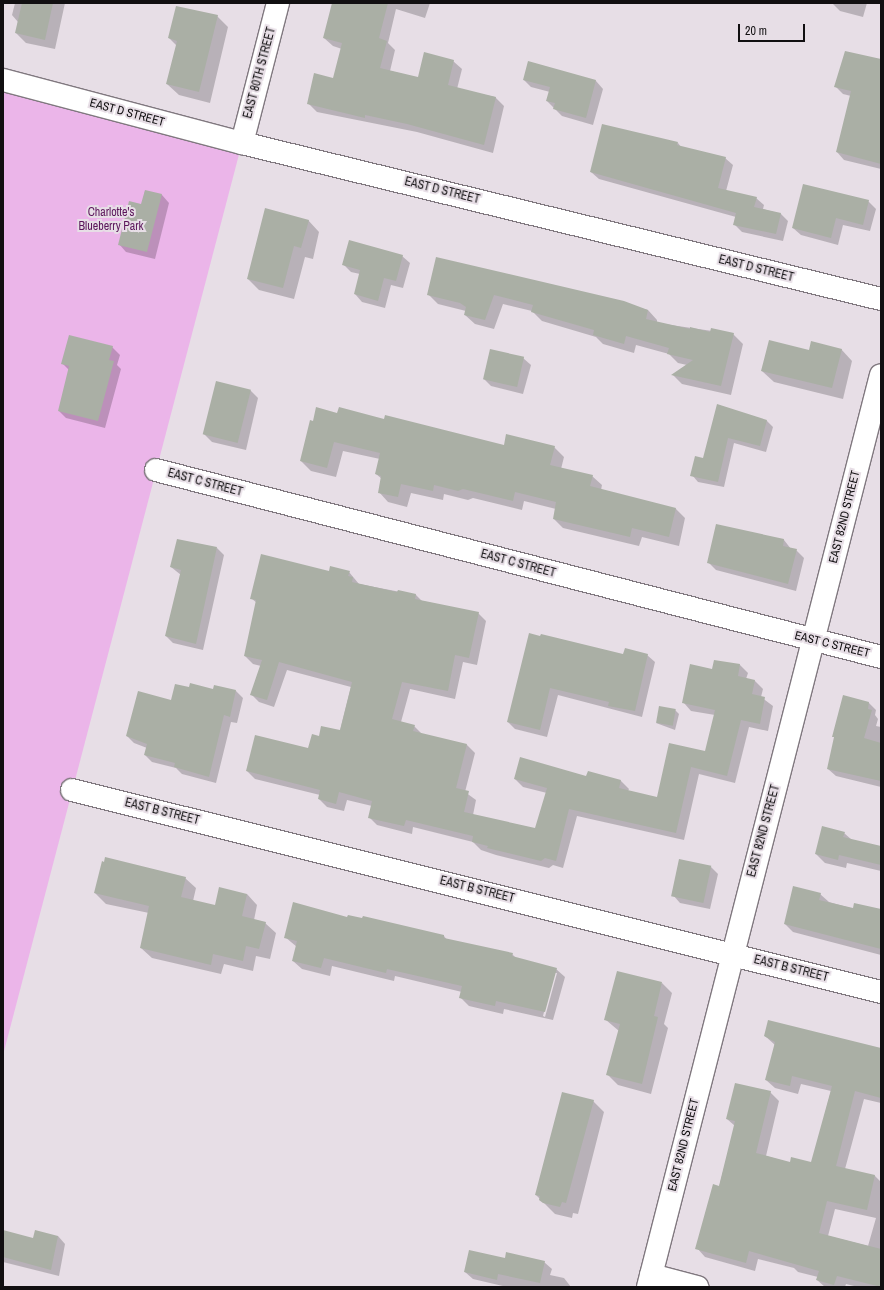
<!DOCTYPE html>
<style>
body{margin:0}
#map{position:relative;width:884px;height:1290px;overflow:hidden;background:#e7dee6;font-family:"Archivo Narrow",sans-serif}
div>[style]{position:absolute}
.green>*{inset:0;background:#ebb5e9}
.shadow>*{inset:0;background:#0003}
.building>*{inset:0;background:#aaafa5;transform-origin:0 0}
.roads{filter:drop-shadow(1px 0 #80787f) drop-shadow(-1px 0 #80787f) drop-shadow(0 1px #80787f) drop-shadow(0 -1px #80787f)}
.minor>*{height:22px;margin:-11px;padding:0 11px;transform-origin:11px;border-radius:11px;background:#fff}
span{translate:-50% -50%;white-space:nowrap;text-align:center;line-height:1.15;-webkit-text-stroke:4px #e7dee6;paint-order:stroke}
.street-label{font-size:12px;color:#110f11}
.park-label{font-size:12px;color:#5b165b}
.frame{position:absolute;inset:0;border:4px solid #110f11;pointer-events:none}
.scale{position:absolute;left:738px;top:24px;width:67px;height:18px;box-sizing:border-box;border:2px solid #110f11;border-top:0;padding-left:5px;font-size:12px;line-height:14px;white-space:nowrap;color:#110f11;-webkit-text-stroke:3px #e7dee6;paint-order:stroke}
</style>
<div id="map">
<div class="green">
<i style="clip-path:polygon(3px 80px,242px 143px,3px 1055px)"></i>
</div>
<div class="shadow">
<i style="clip-path:polygon(15px 3px,65px 3px,55px 49px,26px 43px,16px 33px,18px 22px,12px 15px)"></i>
<i style="clip-path:polygon(333px 3px,430px 3px,425px 18px,396px 9px,388px 43px,395px 50px,390px 71px,419px 78px,453px 61px,462px 69px,457px 89px,495px 97px,504px 106px,493px 153px,417px 132px,317px 112px,308px 103px,334px 79px,342px 49px,333px 46px,324px 38px)"></i>
<i style="clip-path:polygon(832px 3px,867px 3px,863px 17px,840px 11px)"></i>
<i style="clip-path:polygon(217px 16px,228px 27px,210px 103px,179px 95px,167px 84px,177px 46px,169px 38px)"></i>
<i style="clip-path:polygon(881px 61px,881px 169px,844px 160px,837px 152px,851px 96px,843px 94px,835px 86px)"></i>
<i style="clip-path:polygon(529px 62px,596px 81px,603px 89px,593px 125px,562px 116px,547px 101px,550px 92px,531px 87px,524px 80px)"></i>
<i style="clip-path:polygon(678px 143px,681px 147px,725px 158px,733px 165px,726px 191px,756px 198px,764px 205px,763px 209px,781px 214px,788px 221px,783px 241px,742px 232px,734px 224px,736px 217px,599px 179px,591px 172px)"></i>
<i style="clip-path:polygon(145px 191px,162px 195px,169px 203px,155px 259px,126px 252px,119px 244px,142px 205px)"></i>
<i style="clip-path:polygon(868px 201px,876px 209px,870px 231px,843px 225px,838px 245px,801px 235px,793px 228px)"></i>
<i style="clip-path:polygon(308px 220px,319px 232px,313px 259px,305px 257px,294px 299px,259px 290px,248px 279px)"></i>
<i style="clip-path:polygon(402px 256px,410px 263px,403px 288px,391px 285px,385px 308px,362px 302px,355px 294px,360px 274px,351px 272px,343px 264px)"></i>
<i style="clip-path:polygon(437px 258px,648px 310px,657px 320px,657px 323px,733px 334px,743px 344px,731px 395px,682px 384px,673px 375px,687px 365px,678px 363px,669px 354px,636px 345px,634px 353px,603px 344px,596px 337px,542px 321px,532px 311px,503px 304px,494px 329px,475px 324px,465px 315px,466px 311px,438px 304px,428px 294px)"></i>
<i style="clip-path:polygon(112px 347px,120px 355px,117px 365px,121px 369px,105px 428px,66px 418px,59px 411px,69px 370px,62px 363px)"></i>
<i style="clip-path:polygon(841px 349px,852px 361px,843px 399px,774px 382px,762px 371px,810px 351px)"></i>
<i style="clip-path:polygon(523px 358px,531px 365px,523px 394px,491px 386px,484px 379px)"></i>
<i style="clip-path:polygon(217px 383px,251px 391px,258px 398px,246px 450px,212px 442px,204px 434px)"></i>
<i style="clip-path:polygon(718px 405px,767px 421px,773px 427px,766px 452px,734px 443px,724px 487px,698px 482px,692px 475px,704px 459px)"></i>
<i style="clip-path:polygon(338px 414px,385px 420px,504px 446px,554px 447px,564px 457px,561px 469px,592px 476px,602px 485px,601px 490px,676px 509px,685px 518px,679px 546px,642px 537px,639px 546px,563px 528px,554px 519px,556px 509px,524px 501px,522px 510px,473px 498px,468px 500px,444px 494px,443px 500px,411px 493px,407px 507px,388px 502px,379px 492px,382px 479px,376px 474px,380px 459px,343px 451px,336px 477px,311px 471px,301px 461px,313px 422px)"></i>
<i style="clip-path:polygon(717px 525px,784px 540px,791px 549px,796px 550px,804px 558px,796px 591px,716px 570px,708px 562px)"></i>
<i style="clip-path:polygon(217px 548px,224px 555px,203px 650px,173px 643px,166px 636px,181px 575px,171px 567px)"></i>
<i style="clip-path:polygon(349px 572px,359px 584px,416px 595px,422px 601px,478px 613px,486px 621px,477px 665px,463px 662px,455px 699px,410px 689px,401px 722px,414px 726px,422px 734px,467px 745px,475px 753px,465px 792px,476px 800px,473px 815px,536px 829px,547px 793px,523px 787px,515px 779px,587px 777px,621px 781px,629px 789px,628px 791px,657px 798px,706px 752px,715px 715px,691px 711px,684px 703px,713px 670px,740px 665px,748px 673px,746px 679px,755px 681px,763px 689px,761px 697px,773px 706px,768px 731px,749px 727px,735px 783px,699px 774px,684px 840px,577px 816px,563px 868px,553px 865px,549px 868px,496px 855px,481px 850px,473px 842px,413px 827px,412px 834px,377px 825px,369px 817px,372px 806px,347px 800px,344px 811px,327px 807px,319px 799px,320px 795px,255px 779px,247px 771px,309px 749px,320px 737px,340px 731px,351px 687px,287px 670px,274px 707px,259px 702px,251px 694px,261px 666px,253px 664px,245px 656px,257px 603px,251px 598px,329px 573px)"></i>
<i style="clip-path:polygon(530px 635px,624px 655px,647px 655px,655px 662px,642px 717px,558px 695px,547px 737px,515px 729px,508px 722px)"></i>
<i style="clip-path:polygon(214px 690px,236px 691px,243px 698px,237px 723px,231px 722px,216px 783px,182px 774px,176px 768px,152px 762px,145px 755px,147px 748px,134px 743px,127px 736px,172px 701px)"></i>
<i style="clip-path:polygon(844px 696px,869px 703px,876px 710px,875px 715px,878px 719px,876px 726px,881px 727px,881px 787px,836px 776px,828px 769px)"></i>
<i style="clip-path:polygon(675px 710px,679px 714px,675px 730px,656px 723px)"></i>
<i style="clip-path:polygon(844px 833px,852px 840px,881px 847px,881px 871px,847px 863px,846px 868px,825px 863px,816px 854px)"></i>
<i style="clip-path:polygon(711px 867px,718px 874px,710px 909px,680px 903px,673px 895px)"></i>
<i style="clip-path:polygon(185px 878px,196px 888px,193px 901px,216px 906px,247px 894px,257px 905px,254px 920px,265px 923px,276px 933px,270px 959px,256px 956px,253px 971px,224px 964px,221px 974px,152px 958px,141px 948px,149px 913px,106px 904px,95px 893px)"></i>
<i style="clip-path:polygon(820px 894px,829px 902px,854px 909px,881px 910px,881px 955px,793px 932px,785px 924px)"></i>
<i style="clip-path:polygon(evenodd,348px 919px,444px 936px,447px 940px,512px 954px,517px 959px,556px 969px,565px 977px,553px 1020px,504px 1009px,503px 1014px,469px 1006px,460px 997px,462px 992px,395px 976px,394px 981px,332px 966px,330px 976px,302px 969px,293px 961px,297px 947px,285px 937px,348px 919px,554px 973px,557px 973px,545px 1017px,543px 1016px,554px 973px)"></i>
<i style="clip-path:polygon(662px 983px,672px 993px,664px 1024px,668px 1028px,651px 1094px,618px 1085px,608px 1075px,619px 1031px,606px 1020px)"></i>
<i style="clip-path:polygon(evenodd,765px 1036px,881px 1049px,881px 1103px,864px 1099px,845px 1169px,875px 1176px,881px 1182px,881px 1287px,858px 1287px,846px 1284px,845px 1287px,825px 1287px,817px 1280px,818px 1277px,798px 1272px,794px 1268px,758px 1259px,755px 1271px,705px 1257px,697px 1248px,719px 1187px,735px 1126px,727px 1119px,770px 1092px,779px 1101px,766px 1156px,791px 1163px,812px 1163px,831px 1091px,801px 1084px,798px 1094px,775px 1088px,766px 1080px,775px 1045px,765px 1036px,835px 1209px,876px 1218px,868px 1246px,828px 1236px,835px 1209px)"></i>
<i style="clip-path:polygon(593px 1101px,604px 1112px,578px 1214px,573px 1213px,572px 1218px,555px 1214px,536px 1195px)"></i>
<i style="clip-path:polygon(3px 1231px,34px 1239px,58px 1236px,65px 1244px,59px 1276px,3px 1262px)"></i>
<i style="clip-path:polygon(506px 1259px,544px 1262px,552px 1269px,550px 1275px,564px 1278px,571px 1287px,507px 1287px,473px 1279px,465px 1272px)"></i>
</div>
<div class="building">
<i style="clip-path:polygon(22px 3px,53px 3px,45px 40px,15px 33px)"></i>
<i style="clip-path:polygon(332px 3px,388px 3px,379px 38px,387px 41px,380px 68px,418px 77px,424px 52px,454px 60px,448px 85px,496px 97px,484px 145px,407px 124px,365px 115px,365px 118px,307px 104px,314px 73px,333px 78px,342px 43px,323px 38px)"></i>
<i style="clip-path:polygon(176px 6px,218px 15px,199px 92px,166px 84px,177px 41px,168px 38px)"></i>
<i style="clip-path:polygon(845px 51px,881px 59px,881px 164px,836px 152px,851px 91px,834px 87px)"></i>
<i style="clip-path:polygon(528px 61px,596px 80px,586px 118px,553px 109px,555px 103px,546px 101px,550px 87px,523px 80px)"></i>
<i style="clip-path:polygon(602px 124px,678px 142px,677px 145px,726px 157px,718px 188px,757px 197px,754px 207px,781px 213px,776px 234px,733px 225px,736px 213px,590px 172px)"></i>
<i style="clip-path:polygon(803px 184px,869px 200px,863px 225px,836px 218px,831px 238px,792px 228px)"></i>
<i style="clip-path:polygon(145px 190px,162px 194px,147px 252px,118px 245px,129px 201px,141px 204px)"></i>
<i style="clip-path:polygon(265px 208px,309px 220px,301px 248px,294px 246px,283px 288px,247px 279px)"></i>
<i style="clip-path:polygon(349px 240px,403px 255px,396px 281px,384px 278px,378px 301px,354px 294px,360px 270px,342px 265px)"></i>
<i style="clip-path:polygon(436px 257px,624px 301px,648px 310px,646px 319px,690px 329px,690px 327px,710px 332px,711px 328px,734px 333px,721px 386px,671px 375px,693px 360px,667px 354px,669px 348px,626px 336px,624px 344px,593px 335px,594px 330px,531px 312px,533px 305px,494px 295px,485px 320px,464px 315px,466px 307px,460px 303px,427px 295px)"></i>
<i style="clip-path:polygon(69px 335px,113px 346px,109px 360px,114px 361px,98px 421px,58px 411px,69px 366px,61px 364px)"></i>
<i style="clip-path:polygon(769px 340px,809px 350px,811px 341px,842px 349px,832px 388px,761px 371px)"></i>
<i style="left:490px;top:349px;width:35px;height:31px;rotate:13deg"></i>
<i style="left:216px;top:381px;width:36px;height:55px;rotate:14deg"></i>
<i style="clip-path:polygon(717px 404px,767px 420px,760px 446px,728px 438px,718px 482px,690px 476px,695px 456px,703px 458px)"></i>
<i style="clip-path:polygon(316px 407px,337px 413px,339px 407px,384px 419px,385px 415px,504px 445px,506px 434px,555px 446px,550px 465px,593px 475px,590px 486px,676px 508px,669px 537px,632px 528px,630px 537px,553px 519px,556px 502px,515px 492px,513px 501px,463px 489px,458px 491px,434px 485px,433px 491px,401px 484px,398px 497px,378px 493px,381px 476px,375px 474px,380px 453px,334px 442px,327px 468px,300px 461px,310px 420px,313px 421px)"></i>
<i style="clip-path:polygon(716px 524px,784px 539px,783px 546px,797px 549px,788px 584px,707px 563px)"></i>
<i style="clip-path:polygon(177px 539px,217px 547px,196px 644px,165px 636px,181px 570px,170px 567px)"></i>
<i style="clip-path:polygon(261px 554px,329px 571px,330px 566px,350px 571px,348px 576px,353px 577px,352px 582px,397px 592px,398px 590px,416px 594px,415px 599px,479px 612px,469px 658px,455px 655px,448px 691px,402px 682px,392px 719px,415px 725px,413px 731px,467px 744px,456px 788px,469px 791px,464px 812px,535px 828px,547px 788px,514px 779px,520px 757px,586px 776px,588px 771px,621px 780px,619px 788px,657px 797px,669px 743px,705px 751px,715px 710px,682px 703px,690px 664px,712px 669px,714px 660px,740px 664px,738px 676px,755px 680px,752px 694px,765px 697px,760px 724px,741px 720px,727px 776px,691px 767px,676px 833px,569px 809px,556px 861px,545px 858px,541px 861px,487px 848px,488px 846px,472px 842px,473px 836px,406px 820px,404px 826px,368px 818px,372px 801px,339px 792px,336px 804px,318px 799px,320px 790px,246px 771px,255px 735px,308px 748px,312px 734px,319px 736px,321px 726px,340px 730px,352px 682px,279px 662px,267px 700px,250px 695px,262px 660px,244px 656px,256px 600px,250px 599px)"></i>
<i style="clip-path:polygon(529px 633px,540px 636px,541px 634px,623px 654px,625px 648px,648px 654px,635px 711px,608px 706px,609px 702px,550px 688px,540px 730px,507px 722px)"></i>
<i style="clip-path:polygon(190px 683px,213px 689px,214px 685px,236px 690px,230px 717px,224px 715px,209px 777px,174px 767px,175px 763px,144px 755px,147px 744px,126px 736px,138px 691px,171px 700px,175px 684px,189px 687px)"></i>
<i style="clip-path:polygon(843px 695px,869px 702px,868px 709px,872px 710px,864px 738px,881px 743px,881px 781px,827px 769px,834px 737px,832px 737px)"></i>
<i style="left:659px;top:706px;width:17px;height:17px;rotate:10deg"></i>
<i style="clip-path:polygon(822px 826px,845px 832px,843px 837px,881px 846px,881px 865px,839px 855px,838px 860px,815px 854px)"></i>
<i style="clip-path:polygon(105px 857px,186px 877px,181px 897px,215px 905px,219px 887px,247px 894px,242px 916px,266px 922px,259px 949px,246px 946px,243px 961px,213px 954px,211px 965px,140px 948px,149px 906px,94px 893px,102px 861px,104px 862px)"></i>
<i style="left:679px;top:859px;width:33px;height:38px;rotate:12deg"></i>
<i style="clip-path:polygon(793px 886px,821px 893px,819px 900px,853px 908px,854px 903px,881px 909px,881px 949px,784px 924px)"></i>
<i style="clip-path:polygon(293px 902px,347px 917px,348px 915px,362px 918px,363px 916px,444px 935px,444px 938px,513px 953px,512px 956px,557px 968px,545px 1012px,496px 1001px,495px 1006px,459px 998px,462px 986px,387px 969px,386px 973px,324px 958px,321px 968px,292px 961px,297px 941px,284px 938px)"></i>
<i style="clip-path:polygon(617px 971px,662px 982px,654px 1016px,658px 1017px,642px 1084px,606px 1075px,620px 1024px,604px 1020px)"></i>
<i style="clip-path:polygon(768px 1020px,881px 1048px,881px 1098px,855px 1091px,836px 1166px,875px 1175px,867px 1210px,827px 1201px,819px 1233px,881px 1249px,881px 1287px,837px 1276px,834px 1285px,816px 1280px,819px 1271px,749px 1251px,746px 1263px,695px 1249px,713px 1184px,719px 1186px,735px 1121px,726px 1119px,735px 1083px,771px 1091px,756px 1153px,790px 1162px,791px 1157px,811px 1162px,832px 1086px,792px 1076px,790px 1086px,765px 1080px,775px 1042px,764px 1036px)"></i>
<i style="clip-path:polygon(562px 1092px,594px 1100px,566px 1203px,562px 1202px,560px 1207px,543px 1203px,539px 1200px,540px 1196px,535px 1195px)"></i>
<i style="clip-path:polygon(3px 1230px,33px 1238px,35px 1230px,58px 1236px,51px 1270px,3px 1257px)"></i>
<i style="clip-path:polygon(469px 1250px,505px 1258px,506px 1252px,545px 1261px,540px 1283px,498px 1274px,497px 1280px,464px 1272px)"></i>
</div>
<div class="roads">
<div class="minor">
<i style="left:3px;top:80px;width:247px;rotate:14.8deg"></i>
<i style="left:242px;top:143px;width:658px;rotate:13.72deg"></i>
<i style="left:242px;top:143px;width:145px;rotate:-75.6deg"></i>
<i style="left:156px;top:470px;width:749px;rotate:14.46deg"></i>
<i style="left:72px;top:790px;width:834px;rotate:14.02deg"></i>
<i style="left:651px;top:1275px;width:48px;rotate:14.6deg"></i>
<i style="left:648px;top:1287px;width:941px;rotate:-75.67deg"></i>
</div>
</div>
<div class="street-label">
<span style="left:260px;top:73px;rotate:-75deg">EAST 80TH STREET</span>
<span style="left:127px;top:113px;rotate:15deg">EAST D STREET</span>
<span style="left:442px;top:191px;rotate:14deg">EAST D STREET</span>
<span style="left:756px;top:269px;rotate:14deg">EAST D STREET</span>
<span style="left:205px;top:483px;rotate:15deg">EAST C STREET</span>
<span style="left:845px;top:517px;rotate:-76deg">EAST 82ND STREET</span>
<span style="left:518px;top:564px;rotate:15deg">EAST C STREET</span>
<span style="left:832px;top:645px;rotate:14deg">EAST C STREET</span>
<span style="left:162px;top:812px;rotate:14deg">EAST B STREET</span>
<span style="left:764px;top:831px;rotate:-75deg">EAST 82ND STREET</span>
<span style="left:477px;top:890px;rotate:14deg">EAST B STREET</span>
<span style="left:791px;top:969px;rotate:14deg">EAST B STREET</span>
<span style="left:684px;top:1145px;rotate:-76deg">EAST 82ND STREET</span>
</div>
<div class="park-label">
<span style="left:111px;top:220px">Charlotte's<br>Blueberry Park</span>
</div>
<div class="frame"></div>
<div class="scale">20 m</div>
</div>
